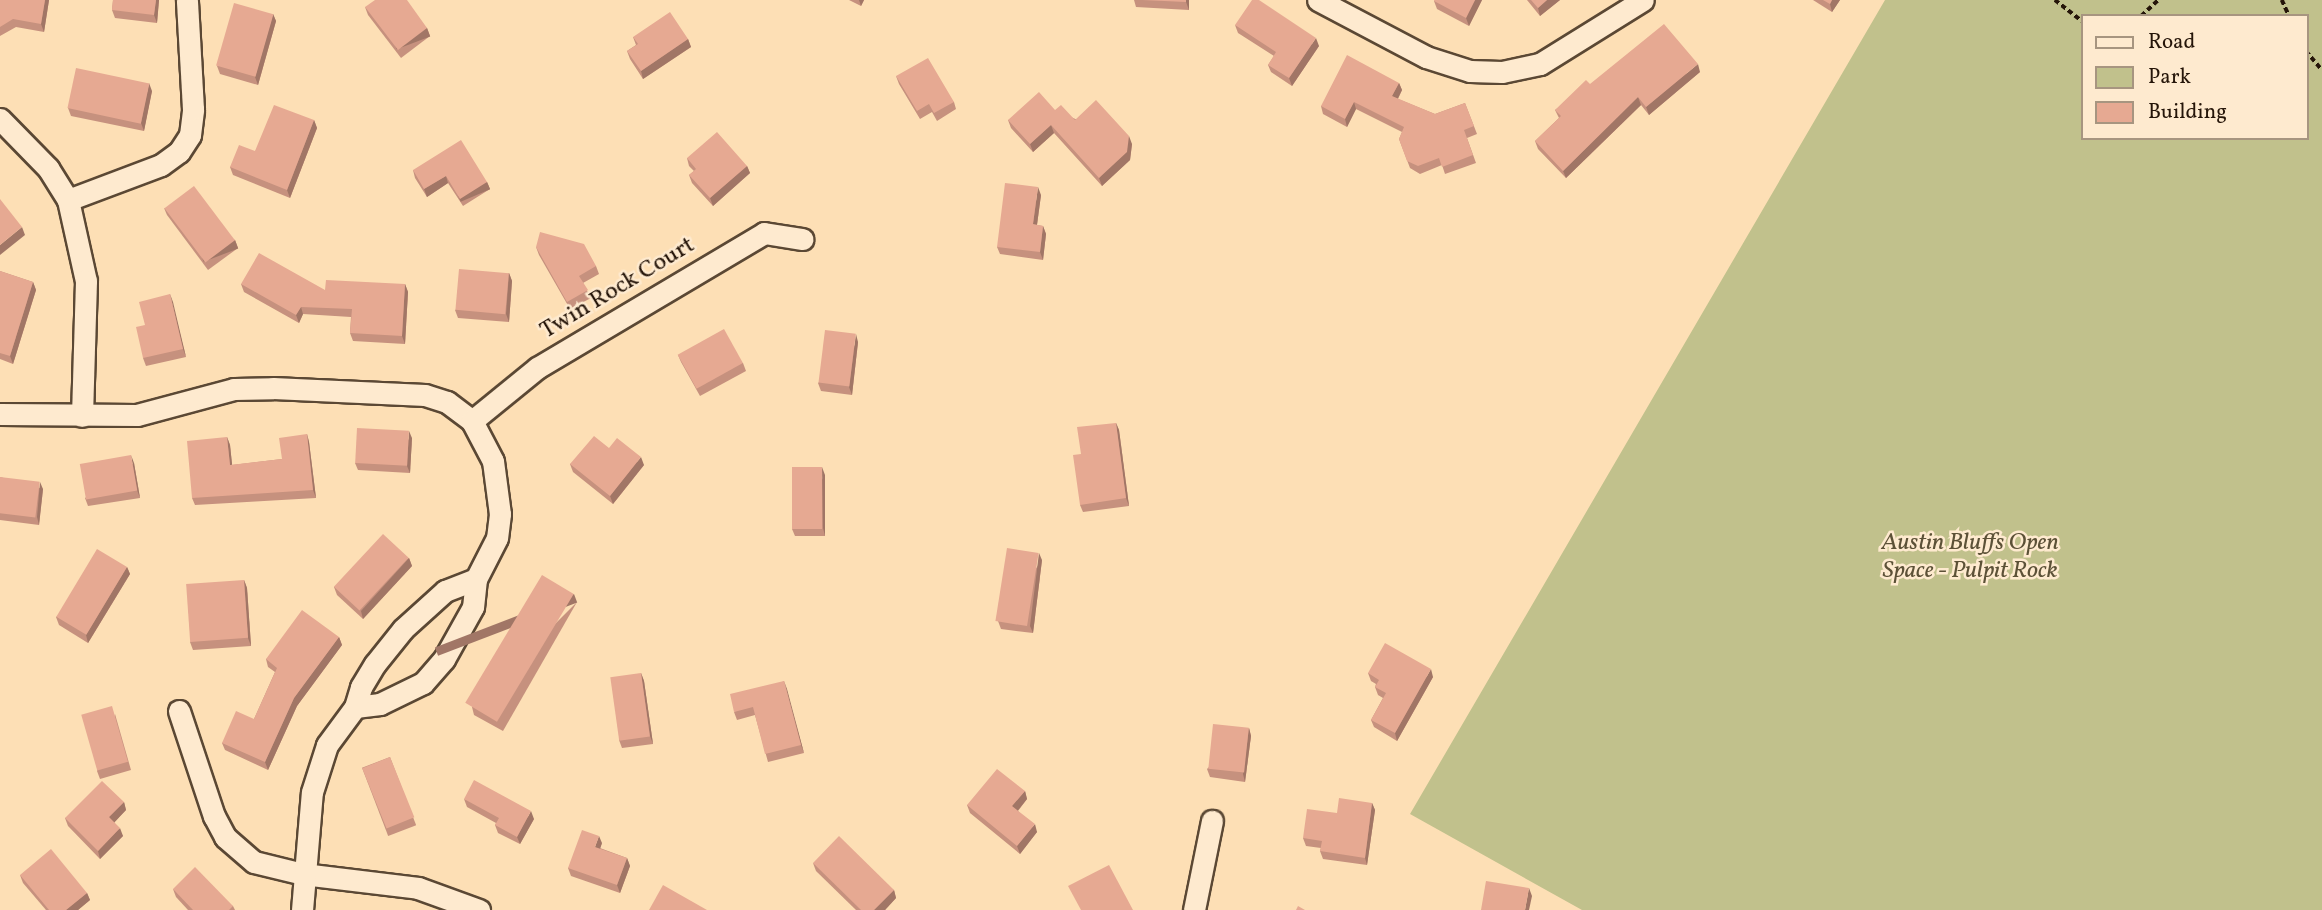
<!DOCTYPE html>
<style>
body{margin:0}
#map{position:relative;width:2322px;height:910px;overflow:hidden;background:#fddfb5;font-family:Vollkorn,serif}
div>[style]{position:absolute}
.green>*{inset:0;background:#c1c18c}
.path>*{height:3.5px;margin-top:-1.75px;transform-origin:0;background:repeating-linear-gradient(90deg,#251509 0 5px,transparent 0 8.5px)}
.roads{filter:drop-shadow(2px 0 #5b4834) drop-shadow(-2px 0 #5b4834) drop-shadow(0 2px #5b4834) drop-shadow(0 -2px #5b4834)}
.minor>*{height:21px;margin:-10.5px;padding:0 10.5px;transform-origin:10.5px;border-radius:10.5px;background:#feeacf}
.wall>*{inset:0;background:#c6917e;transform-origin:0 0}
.shaded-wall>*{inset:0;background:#a17666;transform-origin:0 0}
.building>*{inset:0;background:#e6a992;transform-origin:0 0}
span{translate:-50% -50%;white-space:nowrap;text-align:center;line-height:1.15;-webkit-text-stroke:5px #feeacf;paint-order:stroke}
.street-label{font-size:24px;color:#251509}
.park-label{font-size:24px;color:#5c5137;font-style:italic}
.legend{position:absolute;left:2081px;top:14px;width:228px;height:126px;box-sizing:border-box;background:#feeacf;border:2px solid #a79580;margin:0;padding:9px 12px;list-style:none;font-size:21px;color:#251509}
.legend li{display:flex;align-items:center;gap:14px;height:35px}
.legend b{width:35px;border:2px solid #a79580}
</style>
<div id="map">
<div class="green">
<i style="clip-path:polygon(evenodd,1885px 0,2322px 0,2322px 910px,1582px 910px,1410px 814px,1885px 0,2082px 16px,2306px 16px,2306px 138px,2082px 138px,2082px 16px)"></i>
</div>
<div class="path">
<i style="left:2055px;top:0;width:34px;rotate:38deg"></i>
<i style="left:2282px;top:0;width:17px;rotate:66deg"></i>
<i style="left:2141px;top:16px;width:23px;rotate:-43deg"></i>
<i style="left:2306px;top:51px;width:25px;rotate:50deg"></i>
</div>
<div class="roads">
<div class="minor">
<i style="left:1318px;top:0;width:122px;rotate:27.8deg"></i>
<i style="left:1426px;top:57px;width:46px;rotate:17.7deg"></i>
<i style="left:1470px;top:71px;width:32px;rotate:2deg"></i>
<i style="left:1502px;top:72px;width:39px;rotate:-12deg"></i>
<i style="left:1540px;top:64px;width:121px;rotate:-31.9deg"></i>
<i style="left:0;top:119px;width:69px;rotate:45.6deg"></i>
<i style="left:48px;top:168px;width:38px;rotate:58deg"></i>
<i style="left:68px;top:200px;width:83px;rotate:77.5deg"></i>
<i style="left:86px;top:281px;width:135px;rotate:91.7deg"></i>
<i style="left:68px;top:200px;width:99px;rotate:-20.6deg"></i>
<i style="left:161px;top:165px;width:22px;rotate:-36deg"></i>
<i style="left:179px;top:152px;width:20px;rotate:-57deg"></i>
<i style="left:190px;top:135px;width:26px;rotate:-83deg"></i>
<i style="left:193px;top:109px;width:109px;rotate:-93.2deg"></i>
<i style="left:0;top:414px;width:137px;rotate:0.4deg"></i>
<i style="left:137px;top:415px;width:100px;rotate:-15deg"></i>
<i style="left:234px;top:389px;width:39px;rotate:-1deg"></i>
<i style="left:273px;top:388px;width:152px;rotate:2.6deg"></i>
<i style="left:425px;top:395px;width:23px;rotate:18deg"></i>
<i style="left:447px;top:402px;width:31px;rotate:37deg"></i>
<i style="left:472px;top:421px;width:45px;rotate:62.3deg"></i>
<i style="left:493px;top:461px;width:53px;rotate:82.5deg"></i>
<i style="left:500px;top:514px;width:24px;rotate:97deg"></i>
<i style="left:497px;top:538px;width:46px;rotate:117.1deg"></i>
<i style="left:476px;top:579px;width:28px;rotate:96deg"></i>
<i style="left:473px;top:607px;width:60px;rotate:119.1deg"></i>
<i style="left:444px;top:659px;width:32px;rotate:131deg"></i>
<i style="left:423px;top:683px;width:48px;rotate:154deg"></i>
<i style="left:380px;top:704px;width:25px;rotate:173deg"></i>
<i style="left:472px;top:421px;width:84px;rotate:-39.2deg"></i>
<i style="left:537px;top:368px;width:264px;rotate:-30.7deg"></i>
<i style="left:764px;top:233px;width:39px;rotate:9deg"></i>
<i style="left:179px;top:711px;width:111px;rotate:71.6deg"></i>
<i style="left:214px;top:816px;width:24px;rotate:62deg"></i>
<i style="left:225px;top:837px;width:38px;rotate:41deg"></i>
<i style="left:254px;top:862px;width:50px;rotate:13.8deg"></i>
<i style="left:303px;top:874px;width:116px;rotate:6.9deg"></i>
<i style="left:418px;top:888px;width:65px;rotate:19.8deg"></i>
<i style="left:302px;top:910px;width:118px;rotate:-85.2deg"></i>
<i style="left:312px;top:792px;width:49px;rotate:-72.3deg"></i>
<i style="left:327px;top:745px;width:47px;rotate:-53.6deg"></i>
<i style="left:355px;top:707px;width:21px;rotate:-73deg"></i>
<i style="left:361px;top:687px;width:27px;rotate:-59deg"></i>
<i style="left:375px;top:664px;width:45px;rotate:-51.3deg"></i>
<i style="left:403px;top:629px;width:57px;rotate:-42.1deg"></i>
<i style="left:445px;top:591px;width:33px;rotate:-21deg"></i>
<i style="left:1194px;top:910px;width:91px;rotate:-78.6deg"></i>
</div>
</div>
<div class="wall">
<i style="clip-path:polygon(0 0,49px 0,44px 32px,16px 27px,0 36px)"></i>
<i style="clip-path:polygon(113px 0,159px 0,157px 23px,115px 18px,112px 10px)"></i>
<i style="clip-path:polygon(849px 0,864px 0,861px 6px)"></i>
<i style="clip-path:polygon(1134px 0,1189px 0,1189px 10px,1136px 7px)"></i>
<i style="clip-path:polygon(1482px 0,1469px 26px,1437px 9px,1434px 1px)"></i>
<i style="clip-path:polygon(1527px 0,1560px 0,1540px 16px)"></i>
<i style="clip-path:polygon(1813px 0,1840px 0,1832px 12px)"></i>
<i style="clip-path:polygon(365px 7px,427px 28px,430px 36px,401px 58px,368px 15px)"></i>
<i style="clip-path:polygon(273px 14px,276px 21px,258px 85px,220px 74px,217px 66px)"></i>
<i style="clip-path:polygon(1235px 25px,1319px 46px,1292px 86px,1271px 72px,1268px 65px,1274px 56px,1238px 33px)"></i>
<i style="clip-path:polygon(633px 37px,688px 39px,691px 47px,643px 79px,630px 59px,627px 51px,636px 45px)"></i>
<i style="clip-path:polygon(1700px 72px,1649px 115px,1641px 105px,1566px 178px,1538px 149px,1535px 141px,1559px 118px,1555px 110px,1590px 84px)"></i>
<i style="clip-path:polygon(896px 76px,954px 102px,956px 109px,937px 121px,932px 112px,920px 119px,899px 84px)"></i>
<i style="clip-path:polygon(1399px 83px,1402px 90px,1398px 99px,1435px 114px,1465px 103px,1477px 134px,1467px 138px,1476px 163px,1445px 174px,1442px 165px,1420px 174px,1410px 168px,1399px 139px,1402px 132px,1356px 109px,1347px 127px,1323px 114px,1321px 106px)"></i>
<i style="clip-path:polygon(152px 91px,144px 131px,71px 116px,68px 108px)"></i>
<i style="clip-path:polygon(1055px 110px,1132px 144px,1130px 160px,1102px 186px,1054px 133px,1033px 152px,1011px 128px,1008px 120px)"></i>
<i style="clip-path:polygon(314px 120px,317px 128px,290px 198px,233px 175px,230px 167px,255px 151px)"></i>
<i style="clip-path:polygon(687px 158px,747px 166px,750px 173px,713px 206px,692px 183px,689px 175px,694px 171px,689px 166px)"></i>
<i style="clip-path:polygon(413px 170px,487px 182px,490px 189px,463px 206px,448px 183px,427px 197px,415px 178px)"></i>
<i style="clip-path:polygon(1041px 195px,1037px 225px,1043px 226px,1046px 234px,1043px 260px,1000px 254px,997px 247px)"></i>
<i style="clip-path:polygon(164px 208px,235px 240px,238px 248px,208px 270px,167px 215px)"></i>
<i style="clip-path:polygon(536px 247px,596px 266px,599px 274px,583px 283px,591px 298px,570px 309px,539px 255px)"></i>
<i style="clip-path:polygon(0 271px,33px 282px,36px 290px,13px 364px,0 359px)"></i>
<i style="clip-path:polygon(509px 273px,512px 281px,509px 322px,458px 318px,455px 310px)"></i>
<i style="clip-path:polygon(241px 284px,325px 290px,405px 284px,408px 292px,405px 344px,353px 341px,350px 333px,351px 317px,303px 314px,299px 323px,244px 292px)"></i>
<i style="clip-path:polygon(170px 294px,186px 357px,146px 366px,143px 358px,145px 325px)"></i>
<i style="clip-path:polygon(858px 342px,852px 395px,821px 391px,818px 383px)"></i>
<i style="clip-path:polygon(678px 355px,743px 363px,746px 371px,700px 396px,681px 362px)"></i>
<i style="clip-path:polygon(1116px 423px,1119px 430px,1129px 506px,1083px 512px,1080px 505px,1081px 454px)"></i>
<i style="clip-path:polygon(307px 434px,309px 442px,316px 498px,195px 505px,192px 498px,227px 437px,230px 445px,232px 465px,282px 459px)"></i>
<i style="clip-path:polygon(412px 438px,410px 473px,358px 470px,355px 463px)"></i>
<i style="clip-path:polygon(609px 448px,644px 465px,613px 504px,573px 472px,570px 464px)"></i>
<i style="clip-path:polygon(134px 463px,140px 498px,88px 506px,85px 498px)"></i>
<i style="clip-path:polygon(825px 475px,825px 536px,795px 536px,792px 529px)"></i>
<i style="clip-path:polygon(0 477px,43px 489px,39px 525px,0 520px)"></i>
<i style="clip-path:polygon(409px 558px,412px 566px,363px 619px,337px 595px,334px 587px)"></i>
<i style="clip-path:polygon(1042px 560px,1033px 633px,1001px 629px,998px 621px)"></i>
<i style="clip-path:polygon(127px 567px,130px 574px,88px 643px,59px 625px,56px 617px)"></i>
<i style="clip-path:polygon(244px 580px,247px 588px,251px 646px,193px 650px,190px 642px)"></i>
<i style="clip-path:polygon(577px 602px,503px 731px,474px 715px,472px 707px)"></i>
<i style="clip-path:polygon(339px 637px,342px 645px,297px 706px,268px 770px,225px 750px,222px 743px,254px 719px,275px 672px,268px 667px,266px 659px)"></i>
<i style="clip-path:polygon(641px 673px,644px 681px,653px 744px,622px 748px,619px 740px)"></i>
<i style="clip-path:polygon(1368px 673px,1433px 677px,1397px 741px,1374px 727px,1371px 720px,1383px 698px,1378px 695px,1375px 687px,1376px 684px,1371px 681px)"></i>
<i style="clip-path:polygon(784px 681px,804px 753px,768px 762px,755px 715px,737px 720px,734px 712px)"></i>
<i style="clip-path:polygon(115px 714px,131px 770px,100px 779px,97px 771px)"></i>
<i style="clip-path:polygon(1249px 728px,1251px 736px,1245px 782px,1210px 777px,1207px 769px)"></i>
<i style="left:390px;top:757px;width:73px;height:30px;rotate:69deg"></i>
<i style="clip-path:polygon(1025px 791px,1027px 799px,1018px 811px,1037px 832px,1020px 854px,970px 813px,967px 805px)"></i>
<i style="clip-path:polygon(464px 799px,534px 819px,520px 844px,498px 833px,495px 825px,496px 823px,467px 807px)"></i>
<i style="clip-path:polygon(124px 802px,126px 810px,114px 822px,123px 836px,100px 859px,68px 826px,65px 818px)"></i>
<i style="clip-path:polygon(1372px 803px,1375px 810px,1367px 865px,1323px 859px,1320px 851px,1321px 848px,1306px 846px,1303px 838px,1337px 813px)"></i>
<i style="clip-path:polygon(602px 843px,600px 848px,627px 858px,630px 866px,620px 893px,571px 876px,568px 868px)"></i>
<i style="clip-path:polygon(813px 863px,894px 890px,896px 898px,885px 910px,856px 910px,816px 871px)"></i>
<i style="clip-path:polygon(20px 875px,87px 893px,90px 900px,78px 910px,46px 910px,23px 883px)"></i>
<i style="clip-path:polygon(173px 889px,233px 906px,235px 910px,188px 910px,176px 897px)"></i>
</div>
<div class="shaded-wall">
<i style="clip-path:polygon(45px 0,49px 0,44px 32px,41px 24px)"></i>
<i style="clip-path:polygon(156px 0,159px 0,157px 23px,154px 15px)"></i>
<i style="clip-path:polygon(859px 0,864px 0,861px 6px)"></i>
<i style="clip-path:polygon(1186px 0,1189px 0,1189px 10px,1186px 2px)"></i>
<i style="clip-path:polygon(1475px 0,1482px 0,1469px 26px,1466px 18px)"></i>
<i style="clip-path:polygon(1547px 0,1560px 0,1540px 16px,1538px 8px)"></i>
<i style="clip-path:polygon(1832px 0,1840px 0,1832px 12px,1830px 4px)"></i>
<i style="clip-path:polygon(273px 14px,276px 21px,258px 85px,255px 77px)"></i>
<i style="left:427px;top:28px;width:9px;height:36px;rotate:69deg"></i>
<i style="clip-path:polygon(1316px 38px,1319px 46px,1292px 86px,1289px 78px)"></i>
<i style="clip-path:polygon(688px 39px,691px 47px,643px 79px,641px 71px)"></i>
<i style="clip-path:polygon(1698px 64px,1700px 72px,1649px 115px,1646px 107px)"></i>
<i style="clip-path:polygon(149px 83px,152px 91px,144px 131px,141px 123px)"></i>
<i style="clip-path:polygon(1399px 83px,1402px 90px,1395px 104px,1392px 96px)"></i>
<i style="clip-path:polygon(1638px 97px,1641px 105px,1566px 178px,1563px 171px)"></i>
<i style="clip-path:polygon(1354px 102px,1356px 109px,1347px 127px,1345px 119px)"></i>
<i style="clip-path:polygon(314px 120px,317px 128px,290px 198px,287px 190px)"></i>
<i style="clip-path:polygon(1051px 125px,1054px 133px,1033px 152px,1030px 144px)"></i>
<i style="clip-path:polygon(1129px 136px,1132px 144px,1130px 160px,1102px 186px,1099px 178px)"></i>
<i style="clip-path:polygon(747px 166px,750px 173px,713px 206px,710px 198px)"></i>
<i style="clip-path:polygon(446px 176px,448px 183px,427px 197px,424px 189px)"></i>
<i style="left:487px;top:182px;width:8px;height:32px;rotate:67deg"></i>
<i style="clip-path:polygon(1038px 187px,1041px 195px,1036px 232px,1033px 224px)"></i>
<i style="clip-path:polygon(1043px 226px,1046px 234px,1043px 260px,1040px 252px)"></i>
<i style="clip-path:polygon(22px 227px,25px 235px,0 255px,0 245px)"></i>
<i style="left:235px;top:240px;width:9px;height:37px;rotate:69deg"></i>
<i style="clip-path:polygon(509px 273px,512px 281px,509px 322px,506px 314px)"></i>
<i style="clip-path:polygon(33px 282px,36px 290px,13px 364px,10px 356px)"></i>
<i style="clip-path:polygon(405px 284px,408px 292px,405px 344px,402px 336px)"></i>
<i style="clip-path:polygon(170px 294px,173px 302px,186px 357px,183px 349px)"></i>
<i style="clip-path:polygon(301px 307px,303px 314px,299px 323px,296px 315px)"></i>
<i style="clip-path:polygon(856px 334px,858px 342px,852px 395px,849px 387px)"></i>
<i style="clip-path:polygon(1116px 423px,1119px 430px,1129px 506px,1126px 498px)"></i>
<i style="clip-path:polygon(409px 431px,412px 438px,410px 473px,407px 466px)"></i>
<i style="clip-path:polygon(307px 434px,309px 442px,316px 498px,313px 490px)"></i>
<i style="clip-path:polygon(227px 437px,230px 445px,233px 473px,230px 465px)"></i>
<i style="clip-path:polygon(131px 455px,134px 463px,140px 498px,137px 490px)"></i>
<i style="clip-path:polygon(641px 457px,644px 465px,613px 504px,610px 496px)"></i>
<i style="clip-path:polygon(822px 467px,825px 475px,825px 536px,823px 528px)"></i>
<i style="clip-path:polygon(40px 482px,43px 489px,39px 525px,37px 517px)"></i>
<i style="clip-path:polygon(1039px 553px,1042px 560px,1033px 633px,1030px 626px)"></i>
<i style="clip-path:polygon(409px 558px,412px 566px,363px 619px,361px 611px)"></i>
<i style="clip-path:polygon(127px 567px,130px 574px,88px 643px,86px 635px)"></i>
<i style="clip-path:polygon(244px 580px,247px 588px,251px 646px,248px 638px)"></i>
<i style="left:574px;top:594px;width:9px;height:149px;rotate:69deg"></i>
<i style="clip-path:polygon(339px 637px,342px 645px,297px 706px,268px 770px,265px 762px,294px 698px)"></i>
<i style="clip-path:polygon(1431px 669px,1433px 677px,1397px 741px,1395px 733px)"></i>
<i style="clip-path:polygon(641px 673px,644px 681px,653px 744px,650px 736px)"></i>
<i style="clip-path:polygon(784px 681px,787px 689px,804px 753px,801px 745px)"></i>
<i style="clip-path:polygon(1249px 728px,1251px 736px,1245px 782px,1243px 774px)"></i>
<i style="clip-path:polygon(1025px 791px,1027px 799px,1015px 814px,1012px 806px)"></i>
<i style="clip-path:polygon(124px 802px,126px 810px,112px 825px,109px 817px)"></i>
<i style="clip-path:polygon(1372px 803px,1375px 810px,1367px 865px,1365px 858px)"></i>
<i style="clip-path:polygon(531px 811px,534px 819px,520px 844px,517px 837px)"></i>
<i style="clip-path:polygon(1035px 824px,1037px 832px,1020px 854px,1017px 846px)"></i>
<i style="clip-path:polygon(120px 828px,123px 836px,100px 859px,98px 851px)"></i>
<i style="clip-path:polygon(599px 836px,602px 843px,598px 855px,595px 847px)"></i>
<i style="clip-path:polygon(627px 858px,630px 866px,620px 893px,617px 885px)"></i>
<i style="clip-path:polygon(1529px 888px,1532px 896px,1529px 910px,1525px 910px)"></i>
<i style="clip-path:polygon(894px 890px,896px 898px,885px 910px,874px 910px)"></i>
<i style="clip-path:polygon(87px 893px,90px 900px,78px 910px,66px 910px)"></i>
</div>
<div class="building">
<i style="clip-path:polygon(0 0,45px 0,41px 24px,13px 19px,0 27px)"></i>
<i style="clip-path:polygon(113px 0,156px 0,154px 15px,112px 10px)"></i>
<i style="clip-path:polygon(375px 0,407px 0,427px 28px,398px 50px,365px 7px)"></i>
<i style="clip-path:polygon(1142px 0,1186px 0,1186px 2px)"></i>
<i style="clip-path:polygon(1252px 0,1259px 0,1316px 38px,1289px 78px,1268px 65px,1276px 52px,1235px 25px)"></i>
<i style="clip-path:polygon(1434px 0,1475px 0,1466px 18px,1434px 1px)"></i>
<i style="clip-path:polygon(1531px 0,1547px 0,1538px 8px)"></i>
<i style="clip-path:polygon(1823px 0,1832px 0,1830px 4px)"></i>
<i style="left:234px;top:3px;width:41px;height:65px;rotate:16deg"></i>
<i style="clip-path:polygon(670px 12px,688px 39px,641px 71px,627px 51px,638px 44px,633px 37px)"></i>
<i style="clip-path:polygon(1664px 24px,1698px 64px,1646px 107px,1638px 97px,1563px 171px,1535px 141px,1561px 116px,1555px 110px,1586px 80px,1590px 84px)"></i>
<i style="clip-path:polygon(1347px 55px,1399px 83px,1392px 96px,1435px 114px,1465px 103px,1474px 126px,1464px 130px,1473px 155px,1442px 167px,1439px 158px,1418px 166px,1407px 161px,1399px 139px,1404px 127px,1354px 102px,1345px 119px,1321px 106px)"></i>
<i style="clip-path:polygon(928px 58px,954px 102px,934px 113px,929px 104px,917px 111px,896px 76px)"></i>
<i style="left:76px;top:68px;width:75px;height:41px;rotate:12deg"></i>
<i style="clip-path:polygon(1039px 92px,1055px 110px,1061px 105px,1075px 120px,1096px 100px,1129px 136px,1127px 152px,1099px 178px,1051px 125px,1030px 144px,1008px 120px)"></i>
<i style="clip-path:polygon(274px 105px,314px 120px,287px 190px,230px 167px,239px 145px,255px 151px)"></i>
<i style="clip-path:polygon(717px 132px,747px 166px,710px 198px,689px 175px,696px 169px,687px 158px)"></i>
<i style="clip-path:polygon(461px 140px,487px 182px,460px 199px,446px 176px,424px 189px,413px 170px)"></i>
<i style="clip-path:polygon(1005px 183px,1038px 187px,1033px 224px,1043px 226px,1040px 252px,997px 247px)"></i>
<i style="left:194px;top:186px;width:68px;height:37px;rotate:53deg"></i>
<i style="clip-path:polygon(0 199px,22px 227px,0 245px)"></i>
<i style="clip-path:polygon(540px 232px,584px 244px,596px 266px,579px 276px,588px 290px,567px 302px,536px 247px)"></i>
<i style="clip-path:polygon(259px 253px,325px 290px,326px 280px,405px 284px,402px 336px,350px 333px,352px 309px,301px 307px,296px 315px,241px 284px)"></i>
<i style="left:459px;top:269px;width:50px;height:41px;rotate:5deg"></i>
<i style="clip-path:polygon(0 271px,33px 282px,10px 356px,0 353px)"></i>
<i style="clip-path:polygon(170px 294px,183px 349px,143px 358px,136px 327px,145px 325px,139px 302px)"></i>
<i style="left:724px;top:329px;width:39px;height:53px;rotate:61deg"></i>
<i style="left:825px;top:330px;width:31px;height:53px;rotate:7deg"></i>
<i style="clip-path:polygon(1116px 423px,1126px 498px,1080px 505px,1073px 455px,1081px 454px,1077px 427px)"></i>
<i style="left:357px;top:428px;width:52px;height:35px;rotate:3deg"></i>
<i style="clip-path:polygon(307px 434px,313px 490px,192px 498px,187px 441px,227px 437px,230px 465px,282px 459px,279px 438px)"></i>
<i style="clip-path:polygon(594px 436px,609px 448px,617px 438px,641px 457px,610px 496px,570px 464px)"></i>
<i style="left:131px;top:455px;width:36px;height:52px;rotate:80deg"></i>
<i style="left:792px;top:467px;width:30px;height:62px"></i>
<i style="left:0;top:477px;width:40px;height:36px;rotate:7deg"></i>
<i style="left:383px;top:534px;width:35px;height:72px;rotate:43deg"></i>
<i style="left:1007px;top:548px;width:32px;height:74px;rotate:9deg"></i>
<i style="left:97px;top:549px;width:35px;height:79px;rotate:31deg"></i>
<i style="left:542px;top:575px;width:37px;height:149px;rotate:31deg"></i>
<i style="left:244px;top:580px;width:58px;height:58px;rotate:86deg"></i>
<i style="clip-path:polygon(302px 610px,339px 637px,294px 698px,265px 762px,222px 743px,236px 711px,254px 719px,277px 668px,266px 659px)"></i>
<i style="clip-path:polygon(1385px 643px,1431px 669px,1395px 733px,1371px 720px,1386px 693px,1375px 687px,1379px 680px,1368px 673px)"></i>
<i style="left:641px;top:673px;width:64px;height:31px;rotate:82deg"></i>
<i style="clip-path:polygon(784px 681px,801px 745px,765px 754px,753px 707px,734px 712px,730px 694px)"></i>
<i style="left:112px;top:706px;width:58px;height:32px;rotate:74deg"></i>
<i style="left:1213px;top:724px;width:36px;height:45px;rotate:6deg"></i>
<i style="left:390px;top:757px;width:65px;height:30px;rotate:68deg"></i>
<i style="clip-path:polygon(997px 769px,1025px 791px,1012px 806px,1035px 824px,1017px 846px,967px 805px)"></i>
<i style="clip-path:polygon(474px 780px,531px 811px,517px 837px,495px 825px,499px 818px,464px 799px)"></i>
<i style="clip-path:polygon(102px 781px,124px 802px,109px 817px,120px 828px,98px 851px,65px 818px)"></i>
<i style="clip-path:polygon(1339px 798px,1372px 803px,1365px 858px,1320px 851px,1322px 841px,1303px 838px,1307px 809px,1337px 813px)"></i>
<i style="clip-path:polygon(582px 830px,599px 836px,595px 847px,627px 858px,617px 885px,568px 868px)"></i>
<i style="clip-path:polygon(839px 836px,894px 890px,874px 910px,861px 910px,813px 863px)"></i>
<i style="clip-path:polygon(51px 849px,87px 893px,66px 910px,49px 910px,20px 875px)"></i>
<i style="clip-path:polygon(1109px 865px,1133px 910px,1081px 910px,1068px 886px)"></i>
<i style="clip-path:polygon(195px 867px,233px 906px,229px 910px,193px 910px,173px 889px)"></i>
<i style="clip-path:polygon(1486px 881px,1529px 888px,1525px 910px,1481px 910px)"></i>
<i style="clip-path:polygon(663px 885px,707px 910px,649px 910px)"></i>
<i style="clip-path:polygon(1298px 906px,1305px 910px,1296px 910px)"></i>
</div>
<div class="street-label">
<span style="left:618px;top:289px;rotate:-31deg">Twin Rock Court</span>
</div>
<div class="park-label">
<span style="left:1970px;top:558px">Austin Bluffs Open<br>Space - Pulpit Rock</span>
</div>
<ul class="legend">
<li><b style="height:9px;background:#feeacf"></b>Road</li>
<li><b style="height:19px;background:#c1c18c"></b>Park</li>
<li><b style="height:19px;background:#e6a992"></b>Building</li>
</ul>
</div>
